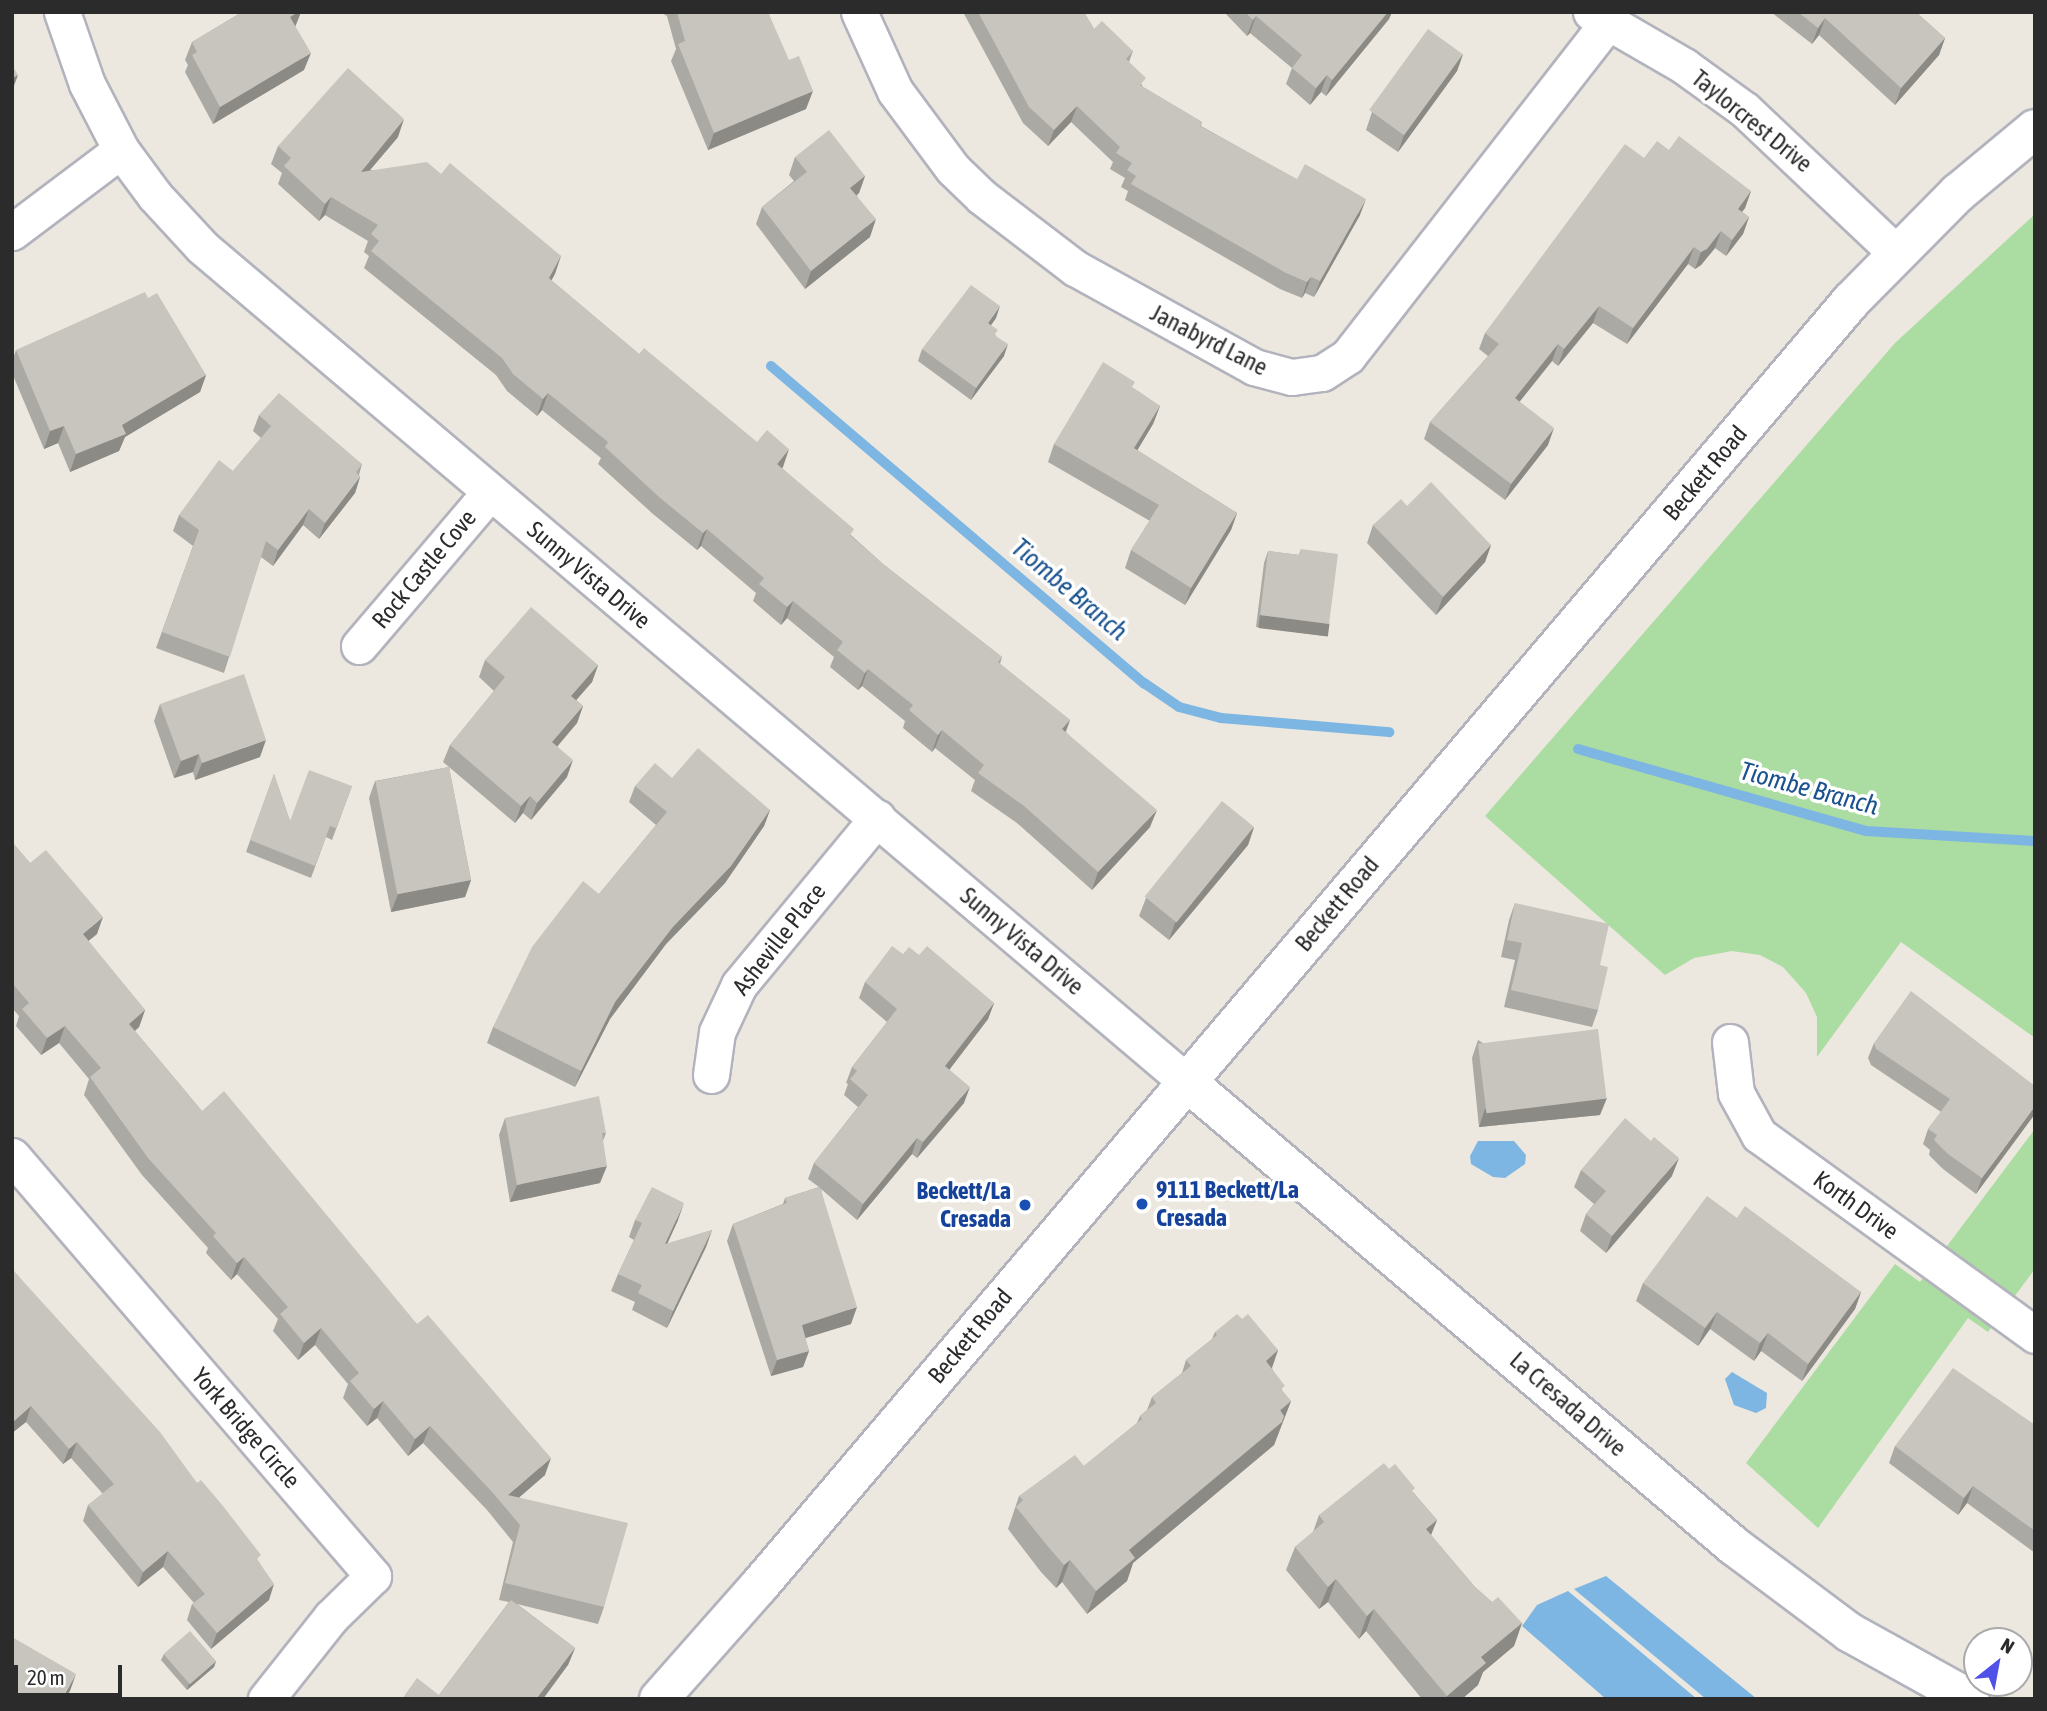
<!DOCTYPE html>
<style>
body{margin:0}
#map{position:relative;width:2047px;height:1711px;overflow:hidden;background:#ece8df;font-family:"Asap Condensed",sans-serif}
div>[style]{position:absolute}
.green>*{inset:0;background:#abdca1}
.water>*{inset:0;background:#7db6e2}
.stream>*{height:10px;margin:-5px;padding:0 5px;transform-origin:5px;border-radius:5px;background:#7db6e2}
.roads{filter:drop-shadow(2px 0 #b2b3bd) drop-shadow(-2px 0 #b2b3bd) drop-shadow(0 2px #b2b3bd) drop-shadow(0 -2px #b2b3bd)}
.street>*{height:35px;margin:-17.5px;padding:0 17.5px;transform-origin:17.5px;border-radius:17.5px;background:#fff}
.secondary>*{height:38px;margin:-19px;padding:0 19px;transform-origin:19px;border-radius:19px;background:#fff}
.wall>*{inset:0;background:#aba9a3}
.shaded-wall>*{inset:0;background:#8b8a85;transform-origin:0 0}
.building>*{inset:0;background:#c7c5be;transform-origin:0 0}
.dots>*{width:19px;height:19px;translate:-50% -50%;box-sizing:border-box;border:4px solid #fff;border-radius:50%}
span{translate:-50% -50%;white-space:nowrap;text-align:center;line-height:1.15;-webkit-text-stroke:7px #fff;paint-order:stroke}
.street-label{font-size:24px;color:#2b2b2b}
.transit-label{font-size:24px;color:#164399;font-weight:700}
.left{translate:0 -50%;text-align:left}
.right{translate:-100% -50%;text-align:right}
.water-label{font-size:26px;color:#1b538f;font-style:italic}
.frame{position:absolute;inset:0;border:14px solid #2b2b2b;pointer-events:none}
.north{position:absolute;left:1963px;top:1627px;width:70px;height:70px;box-sizing:border-box;background:#fff;border:2px solid #aaa;border-radius:50%;rotate:31deg;font-size:19px;font-weight:700;line-height:28px;text-align:center;color:#2b2b2b}
.north::after{content:'';display:block;margin:auto;width:24px;height:32px;background:#5052e7;clip-path:polygon(50% 0,100% 100%,50% 72%,0 100%)}
.scale{position:absolute;left:14px;top:1665px;width:108px;height:32px;box-sizing:border-box;border:4px solid #2b2b2b;border-top:0;padding-left:9px;font-size:21px;line-height:24px;white-space:nowrap;color:#2b2b2b;-webkit-text-stroke:5px #fff;paint-order:stroke}
</style>
<div id="map">
<div class="green">
<i style="clip-path:polygon(2035px 214px,2035px 1038px,1901px 942px,1817px 1057px,1817px 1017px,1806px 993px,1783px 967px,1760px 955px,1732px 951px,1694px 958px,1665px 975px,1485px 816px,1895px 343px)"></i>
<i style="clip-path:polygon(2035px 1129px,2035px 1269px,1988px 1332px,1968px 1318px,1818px 1528px,1746px 1463px,1895px 1264px,1920px 1282px)"></i>
</div>
<div class="water">
<i style="clip-path:polygon(1478px 1141px,1514px 1141px,1526px 1155px,1525px 1164px,1505px 1178px,1493px 1177px,1471px 1164px,1470px 1156px)"></i>
<i style="clip-path:polygon(1732px 1372px,1767px 1393px,1766px 1408px,1756px 1413px,1734px 1405px,1725px 1379px)"></i>
<i style="clip-path:polygon(1606px 1576px,1757px 1699px,1706px 1699px,1574px 1589px)"></i>
<i style="clip-path:polygon(1568px 1591px,1697px 1699px,1606px 1699px,1522px 1626px,1537px 1605px)"></i>
</div>
<div class="stream">
<i style="left:771px;top:366px;width:490px;rotate:40.4deg"></i>
<i style="left:1144px;top:683px;width:42px;rotate:34.4deg"></i>
<i style="left:1179px;top:707px;width:43px;rotate:14.7deg"></i>
<i style="left:1221px;top:718px;width:169px;rotate:4.8deg"></i>
<i style="left:1578px;top:749px;width:299px;rotate:15.9deg"></i>
<i style="left:1866px;top:831px;width:169px;rotate:3.4deg"></i>
</div>
<div class="roads">
<div class="street">
<i style="left:62px;top:12px;width:76px;rotate:70.9deg"></i>
<i style="left:87px;top:84px;width:74px;rotate:62.7deg"></i>
<i style="left:121px;top:150px;width:57px;rotate:53.5deg"></i>
<i style="left:155px;top:196px;width:69px;rotate:47.3deg"></i>
<i style="left:202px;top:247px;width:1291px;rotate:40.29deg"></i>
<i style="left:859px;top:12px;width:87px;rotate:65.5deg"></i>
<i style="left:895px;top:91px;width:97px;rotate:53.4deg"></i>
<i style="left:953px;top:169px;width:40px;rotate:44deg"></i>
<i style="left:982px;top:197px;width:117px;rotate:37.4deg"></i>
<i style="left:1075px;top:268px;width:205px;rotate:28.9deg"></i>
<i style="left:1254px;top:367px;width:39px;rotate:15deg"></i>
<i style="left:1292px;top:377px;width:30px;rotate:-8deg"></i>
<i style="left:1322px;top:373px;width:31px;rotate:-33deg"></i>
<i style="left:1348px;top:356px;width:423px;rotate:-52.1deg"></i>
<i style="left:1591px;top:12px;width:108px;rotate:30.1deg"></i>
<i style="left:1684px;top:66px;width:75px;rotate:35.8deg"></i>
<i style="left:1745px;top:110px;width:208px;rotate:43.4deg"></i>
<i style="left:12px;top:232px;width:136px;rotate:-37deg"></i>
<i style="left:359px;top:646px;width:202px;rotate:-49.6deg"></i>
<i style="left:1730px;top:1042px;width:51px;rotate:83.3deg"></i>
<i style="left:1736px;top:1093px;width:48px;rotate:61.3deg"></i>
<i style="left:1759px;top:1135px;width:341px;rotate:35.9deg"></i>
<i style="left:711px;top:1075px;width:43px;rotate:-82.1deg"></i>
<i style="left:717px;top:1032px;width:52px;rotate:-64.9deg"></i>
<i style="left:739px;top:985px;width:217px;rotate:-50.4deg"></i>
<i style="left:12px;top:1156px;width:554px;rotate:49.32deg"></i>
<i style="left:373px;top:1576px;width:59px;rotate:135.7deg"></i>
<i style="left:331px;top:1617px;width:105px;rotate:128.4deg"></i>
</div>
<div class="secondary">
<i style="left:1187px;top:1082px;width:717px;rotate:40.31deg"></i>
<i style="left:1734px;top:1546px;width:144px;rotate:36.8deg"></i>
<i style="left:1849px;top:1632px;width:138px;rotate:29deg"></i>
<i style="left:659px;top:1699px;width:151px;rotate:-48.5deg"></i>
<i style="left:759px;top:1586px;width:1686px;rotate:-49.64deg"></i>
<i style="left:1851px;top:301px;width:152px;rotate:-45.3deg"></i>
<i style="left:1958px;top:193px;width:100px;rotate:-39.7deg"></i>
</div>
</div>
<div class="wall">
<i style="clip-path:polygon(242px 12px,301px 12px,295px 27px,304px 70px,213px 124px,185px 72px,188px 65px,185px 60px,192px 42px)"></i>
<i style="clip-path:polygon(660px 12px,768px 12px,806px 109px,708px 150px,671px 61px,676px 49px,667px 16px)"></i>
<i style="clip-path:polygon(963px 12px,1084px 12px,1094px 29px,1133px 51px,1129px 62px,1143px 87px,1202px 122px,1201px 126px,1360px 215px,1314px 297px,1305px 293px,1302px 298px,1280px 289px,1125px 200px,1128px 191px,1121px 187px,1125px 178px,1110px 169px,1113px 162px,1071px 122px,1048px 146px,1023px 123px)"></i>
<i style="clip-path:polygon(1224px 12px,1392px 12px,1389px 19px,1326px 96px,1321px 92px,1310px 105px,1286px 84px,1292px 68px,1250px 33px,1247px 36px)"></i>
<i style="clip-path:polygon(1771px 12px,1916px 12px,1945px 38px,1939px 55px,1895px 105px,1819px 35px,1812px 44px)"></i>
<i style="clip-path:polygon(1463px 54px,1457px 71px,1398px 152px,1366px 130px,1372px 112px)"></i>
<i style="clip-path:polygon(398px 137px,370px 170px,441px 174px,561px 256px,551px 280px,639px 354px,783px 467px,782px 468px,852px 536px,883px 564px,1002px 657px,1000px 664px,1070px 720px,1066px 732px,1150px 827px,1092px 890px,1017px 823px,971px 791px,975px 780px,935px 748px,932px 752px,903px 728px,905px 721px,862px 686px,858px 690px,830px 667px,834px 657px,787px 618px,781px 625px,753px 601px,756px 593px,701px 546px,697px 550px,653px 514px,598px 464px,601px 458px,542px 410px,537px 416px,507px 391px,496px 375px,364px 268px,369px 256px,364px 252px,368px 241px,325px 215px,319px 221px,278px 184px,282px 173px,271px 164px,278px 146px)"></i>
<i style="clip-path:polygon(1669px 150px,1751px 191px,1745px 208px,1742px 212px,1749px 217px,1743px 234px,1726px 256px,1715px 248px,1701px 265px,1695px 269px,1688px 264px,1627px 344px,1593px 323px,1558px 366px,1552px 361px,1519px 402px,1548px 445px,1505px 500px,1424px 439px,1430px 422px,1488px 356px,1479px 349px,1485px 333px,1644px 158px)"></i>
<i style="clip-path:polygon(795px 157px,865px 176px,859px 193px,857px 195px,870px 237px,805px 289px,756px 224px,762px 207px,794px 181px,789px 175px)"></i>
<i style="clip-path:polygon(996px 318px,991px 325px,1004px 356px,971px 400px,918px 361px,922px 349px)"></i>
<i style="clip-path:polygon(16px 350px,206px 375px,200px 392px,125px 437px,119px 451px,70px 472px,58px 443px,44px 449px,12px 373px,12px 361px)"></i>
<i style="clip-path:polygon(1133px 388px,1160px 406px,1153px 424px,1137px 450px,1237px 513px,1231px 530px,1185px 605px,1125px 568px,1131px 550px,1150px 521px,1048px 462px,1054px 444px)"></i>
<i style="clip-path:polygon(259px 415px,362px 464px,359px 475px,360px 477px,355px 493px,319px 539px,303px 525px,273px 566px,261px 557px,224px 673px,156px 648px,193px 546px,173px 531px,179px 515px,233px 471px,261px 438px,253px 431px)"></i>
<i style="clip-path:polygon(1407px 506px,1491px 545px,1485px 562px,1436px 615px,1367px 543px,1373px 525px)"></i>
<i style="clip-path:polygon(1301px 549px,1325px 636px,1256px 627px,1264px 563px,1268px 551px,1299px 555px)"></i>
<i style="clip-path:polygon(485px 660px,598px 665px,592px 682px,576px 700px,583px 706px,577px 723px,557px 746px,567px 777px,531px 820px,523px 813px,515px 823px,449px 767px,471px 880px,465px 897px,391px 912px,369px 798px,375px 781px,449px 767px,443px 762px,450px 745px,494px 691px,479px 677px)"></i>
<i style="clip-path:polygon(160px 704px,260px 757px,195px 780px,193px 772px,174px 778px,154px 721px)"></i>
<i style="clip-path:polygon(274px 774px,290px 821px,352px 786px,332px 840px,326px 837px,311px 878px,246px 852px)"></i>
<i style="clip-path:polygon(672px 778px,770px 810px,764px 826px,725px 883px,666px 944px,610px 1019px,575px 1087px,487px 1043px,493px 1027px,599px 894px,656px 825px,629px 802px,635px 786px)"></i>
<i style="clip-path:polygon(1254px 827px,1248px 845px,1169px 940px,1139px 916px,1146px 898px)"></i>
<i style="clip-path:polygon(12px 842px,30px 863px,97px 934px,88px 941px,145px 1010px,139px 1027px,135px 1031px,202px 1111px,417px 1324px,545px 1475px,519px 1497px,604px 1607px,598px 1624px,517px 1604px,575px 1648px,568px 1665px,439px 1695px,509px 1602px,499px 1600px,513px 1542px,487px 1510px,423px 1443px,408px 1456px,377px 1418px,367px 1426px,343px 1398px,348px 1384px,315px 1345px,298px 1360px,273px 1331px,278px 1319px,237px 1274px,231px 1280px,206px 1253px,208px 1248px,142px 1175px,84px 1095px,89px 1079px,59px 1043px,41px 1055px,16px 1026px,19px 1016px,12px 1008px)"></i>
<i style="clip-path:polygon(1515px 903px,1600px 965px,1598px 1010px,1592px 1027px,1504px 1007px,1515px 960px,1501px 957px,1509px 920px)"></i>
<i style="clip-path:polygon(903px 954px,919px 955px,994px 1003px,988px 1019px,949px 1070px,964px 1103px,917px 1158px,912px 1154px,857px 1220px,821px 1189px,851px 1324px,805px 1338px,809px 1351px,803px 1367px,771px 1376px,727px 1241px,733px 1224px,783px 1204px,785px 1198px,819px 1187px,808px 1179px,814px 1163px,858px 1107px,844px 1095px,848px 1084px,846px 1083px,852px 1067px,887px 1022px,859px 998px,865px 982px)"></i>
<i style="clip-path:polygon(1478px 1040px,1600px 1115px,1479px 1127px,1472px 1058px)"></i>
<i style="clip-path:polygon(1874px 1043px,2035px 1086px,1976px 1194px,1943px 1169px,1929px 1155px,1930px 1150px,1923px 1144px,1928px 1129px,1941px 1112px,1871px 1065px,1868px 1058px)"></i>
<i style="clip-path:polygon(505px 1118px,606px 1133px,603px 1141px,600px 1183px,510px 1202px,499px 1135px)"></i>
<i style="clip-path:polygon(1581px 1170px,1672px 1176px,1606px 1253px,1580px 1231px,1586px 1214px,1594px 1204px,1574px 1187px)"></i>
<i style="clip-path:polygon(1737px 1218px,1861px 1292px,1855px 1309px,1802px 1381px,1761px 1351px,1754px 1361px,1710px 1329px,1698px 1346px,1636px 1301px,1643px 1283px)"></i>
<i style="clip-path:polygon(635px 1220px,678px 1220px,667px 1244px,712px 1230px,706px 1247px,667px 1328px,632px 1310px,635px 1302px,611px 1291px,618px 1274px,634px 1240px,629px 1237px)"></i>
<i style="clip-path:polygon(12px 1269px,197px 1483px,259px 1562px,269px 1600px,211px 1649px,187px 1620px,192px 1604px,194px 1603px,163px 1567px,138px 1587px,83px 1521px,88px 1505px,103px 1494px,71px 1458px,63px 1464px,26px 1422px,12px 1433px)"></i>
<i style="clip-path:polygon(1242px 1319px,1278px 1350px,1272px 1368px,1283px 1392px,1291px 1401px,1274px 1445px,1133px 1563px,1127px 1581px,1087px 1614px,1062px 1582px,1056px 1588px,1041px 1572px,1008px 1529px,1019px 1496px,1084px 1466px,1137px 1423px,1140px 1416px,1147px 1410px,1152px 1397px,1182px 1373px,1186px 1360px,1212px 1339px,1215px 1332px)"></i>
<i style="clip-path:polygon(2035px 1425px,2035px 1553px,1967px 1503px,1958px 1515px,1889px 1463px,1895px 1446px)"></i>
<i style="clip-path:polygon(1413px 1492px,1437px 1520px,1431px 1535px,1475px 1587px,1492px 1602px,1522px 1623px,1514px 1646px,1483px 1672px,1478px 1685px,1462px 1699px,1422px 1699px,1366px 1631px,1359px 1639px,1328px 1602px,1319px 1609px,1286px 1570px,1295px 1547px,1313px 1532px,1319px 1515px)"></i>
<i style="clip-path:polygon(164px 1654px,216px 1661px,214px 1667px,187px 1690px,161px 1660px)"></i>
</div>
<div class="shaded-wall">
<i style="clip-path:polygon(298px 12px,301px 12px,295px 27px,290px 17px)"></i>
<i style="clip-path:polygon(1388px 12px,1392px 12px,1389px 19px,1326px 96px,1332px 80px)"></i>
<i style="clip-path:polygon(1256px 16px,1250px 33px,1247px 36px,1253px 20px)"></i>
<i style="clip-path:polygon(1825px 18px,1819px 35px,1812px 44px,1818px 28px)"></i>
<i style="clip-path:polygon(1945px 38px,1939px 55px,1895px 105px,1901px 88px)"></i>
<i style="clip-path:polygon(311px 53px,304px 70px,213px 124px,220px 107px)"></i>
<i style="clip-path:polygon(1463px 54px,1457px 71px,1398px 152px,1404px 135px)"></i>
<i style="clip-path:polygon(18px 75px,12px 91px,12px 78px)"></i>
<i style="clip-path:polygon(1327px 75px,1321px 92px,1310px 105px,1316px 88px)"></i>
<i style="clip-path:polygon(813px 91px,806px 109px,708px 150px,714px 133px)"></i>
<i style="clip-path:polygon(1077px 106px,1071px 122px,1048px 146px,1054px 130px)"></i>
<i style="clip-path:polygon(404px 119px,398px 137px,354px 189px,361px 172px)"></i>
<i style="clip-path:polygon(865px 176px,859px 193px,844px 205px,850px 188px)"></i>
<i style="clip-path:polygon(1751px 191px,1745px 208px,1732px 225px,1738px 209px)"></i>
<i style="clip-path:polygon(331px 197px,325px 215px,319px 221px,325px 204px)"></i>
<i style="clip-path:polygon(1366px 199px,1360px 215px,1314px 297px,1320px 281px)"></i>
<i style="clip-path:polygon(1749px 217px,1743px 234px,1726px 256px,1732px 240px)"></i>
<i style="clip-path:polygon(876px 219px,870px 237px,805px 289px,811px 271px)"></i>
<i style="clip-path:polygon(1721px 231px,1715px 248px,1701px 265px,1695px 269px,1701px 252px)"></i>
<i style="clip-path:polygon(1694px 247px,1688px 264px,1627px 344px,1633px 328px)"></i>
<i style="clip-path:polygon(561px 256px,555px 274px,543px 296px,549px 278px)"></i>
<i style="clip-path:polygon(1311px 277px,1305px 293px,1302px 298px,1307px 282px)"></i>
<i style="clip-path:polygon(1000px 306px,996px 318px,984px 335px,988px 323px)"></i>
<i style="clip-path:polygon(1599px 306px,1593px 323px,1558px 366px,1564px 349px)"></i>
<i style="clip-path:polygon(1008px 344px,1004px 356px,971px 400px,976px 388px)"></i>
<i style="clip-path:polygon(1558px 344px,1552px 361px,1509px 415px,1515px 398px)"></i>
<i style="clip-path:polygon(206px 375px,200px 392px,125px 437px,119px 451px,70px 472px,76px 454px,122px 425px)"></i>
<i style="clip-path:polygon(548px 393px,542px 410px,537px 416px,543px 399px)"></i>
<i style="clip-path:polygon(1160px 406px,1153px 424px,1128px 466px,1134px 448px)"></i>
<i style="clip-path:polygon(64px 426px,58px 443px,44px 449px,50px 431px)"></i>
<i style="clip-path:polygon(1554px 428px,1548px 445px,1505px 500px,1511px 484px)"></i>
<i style="clip-path:polygon(789px 449px,783px 467px,771px 481px,777px 464px)"></i>
<i style="clip-path:polygon(360px 477px,355px 493px,319px 539px,325px 523px)"></i>
<i style="clip-path:polygon(309px 509px,303px 525px,273px 566px,278px 550px)"></i>
<i style="clip-path:polygon(1237px 513px,1231px 530px,1185px 605px,1191px 588px)"></i>
<i style="clip-path:polygon(707px 529px,701px 546px,697px 550px,703px 533px)"></i>
<i style="clip-path:polygon(1491px 545px,1485px 562px,1436px 615px,1443px 597px)"></i>
<i style="clip-path:polygon(793px 601px,787px 618px,781px 625px,787px 607px)"></i>
<i style="left:1260px;top:615px;width:70px;height:13px;rotate:7deg"></i>
<i style="clip-path:polygon(598px 665px,592px 682px,565px 713px,571px 696px)"></i>
<i style="clip-path:polygon(868px 669px,862px 686px,858px 690px,865px 673px)"></i>
<i style="clip-path:polygon(583px 706px,577px 723px,546px 760px,552px 742px)"></i>
<i style="clip-path:polygon(1070px 720px,1063px 737px,1062px 729px)"></i>
<i style="clip-path:polygon(942px 730px,935px 748px,932px 752px,938px 735px)"></i>
<i style="clip-path:polygon(266px 740px,260px 757px,195px 780px,202px 763px)"></i>
<i style="clip-path:polygon(199px 754px,193px 772px,174px 778px,181px 761px)"></i>
<i style="clip-path:polygon(573px 760px,567px 777px,531px 820px,537px 803px)"></i>
<i style="clip-path:polygon(530px 796px,523px 813px,515px 823px,521px 806px)"></i>
<i style="clip-path:polygon(770px 810px,764px 826px,725px 883px,666px 944px,610px 1019px,575px 1087px,581px 1071px,615px 1002px,672px 928px)"></i>
<i style="clip-path:polygon(1157px 810px,1150px 827px,1092px 890px,1098px 872px)"></i>
<i style="clip-path:polygon(1254px 827px,1248px 845px,1169px 940px,1175px 923px)"></i>
<i style="clip-path:polygon(471px 880px,465px 897px,391px 912px,398px 894px)"></i>
<i style="clip-path:polygon(103px 917px,97px 934px,76px 951px,83px 934px)"></i>
<i style="clip-path:polygon(994px 1003px,988px 1019px,940px 1082px,945px 1066px)"></i>
<i style="clip-path:polygon(145px 1010px,139px 1027px,123px 1041px,129px 1024px)"></i>
<i style="clip-path:polygon(65px 1026px,59px 1043px,41px 1055px,47px 1038px)"></i>
<i style="clip-path:polygon(970px 1087px,964px 1103px,917px 1158px,923px 1142px)"></i>
<i style="clip-path:polygon(1607px 1098px,1600px 1115px,1479px 1127px,1485px 1109px)"></i>
<i style="clip-path:polygon(2035px 1106px,2035px 1114px,1976px 1194px,1982px 1178px)"></i>
<i style="clip-path:polygon(917px 1138px,912px 1154px,857px 1220px,863px 1204px)"></i>
<i style="clip-path:polygon(1679px 1158px,1672px 1176px,1606px 1253px,1612px 1236px)"></i>
<i style="clip-path:polygon(607px 1166px,600px 1183px,510px 1202px,517px 1185px)"></i>
<i style="clip-path:polygon(684px 1203px,678px 1220px,659px 1262px,665px 1244px)"></i>
<i style="clip-path:polygon(712px 1230px,706px 1247px,667px 1328px,673px 1311px)"></i>
<i style="clip-path:polygon(244px 1257px,237px 1274px,231px 1280px,237px 1263px)"></i>
<i style="clip-path:polygon(1861px 1292px,1855px 1309px,1802px 1381px,1808px 1364px)"></i>
<i style="clip-path:polygon(857px 1307px,851px 1324px,796px 1341px,802px 1325px)"></i>
<i style="clip-path:polygon(1717px 1312px,1710px 1329px,1698px 1346px,1705px 1328px)"></i>
<i style="clip-path:polygon(321px 1328px,315px 1345px,298px 1360px,304px 1343px)"></i>
<i style="clip-path:polygon(1768px 1333px,1761px 1351px,1754px 1361px,1760px 1343px)"></i>
<i style="clip-path:polygon(1278px 1350px,1270px 1373px,1266px 1361px)"></i>
<i style="clip-path:polygon(809px 1351px,803px 1367px,771px 1376px,777px 1360px)"></i>
<i style="clip-path:polygon(383px 1401px,377px 1418px,367px 1426px,374px 1409px)"></i>
<i style="clip-path:polygon(1291px 1401px,1274px 1445px,1133px 1563px,1127px 1581px,1087px 1614px,1096px 1591px,1129px 1550px)"></i>
<i style="clip-path:polygon(31px 1406px,26px 1422px,12px 1433px,13px 1422px)"></i>
<i style="clip-path:polygon(430px 1426px,423px 1443px,408px 1456px,415px 1439px)"></i>
<i style="clip-path:polygon(77px 1442px,71px 1458px,63px 1464px,69px 1449px)"></i>
<i style="clip-path:polygon(551px 1458px,545px 1475px,506px 1509px,508px 1495px)"></i>
<i style="clip-path:polygon(1973px 1486px,1967px 1503px,1958px 1515px,1964px 1498px)"></i>
<i style="clip-path:polygon(1437px 1520px,1428px 1542px,1426px 1529px)"></i>
<i style="clip-path:polygon(168px 1551px,163px 1567px,138px 1587px,143px 1572px)"></i>
<i style="clip-path:polygon(1070px 1560px,1062px 1582px,1056px 1588px,1064px 1565px)"></i>
<i style="clip-path:polygon(1336px 1579px,1328px 1602px,1319px 1609px,1328px 1587px)"></i>
<i style="clip-path:polygon(274px 1584px,269px 1600px,211px 1649px,217px 1633px)"></i>
<i style="clip-path:polygon(1374px 1609px,1366px 1631px,1359px 1639px,1367px 1616px)"></i>
<i style="clip-path:polygon(1522px 1623px,1514px 1646px,1483px 1672px,1478px 1685px,1462px 1699px,1446px 1699px,1447px 1696px,1481px 1657px)"></i>
<i style="clip-path:polygon(575px 1648px,568px 1665px,543px 1699px,536px 1699px)"></i>
<i style="clip-path:polygon(216px 1661px,214px 1667px,187px 1690px,189px 1684px)"></i>
<i style="clip-path:polygon(76px 1674px,70px 1691px,65px 1699px,62px 1699px)"></i>
</div>
<div class="building">
<i style="clip-path:polygon(242px 12px,298px 12px,290px 17px,311px 53px,220px 107px,192px 55px,197px 52px,192px 42px)"></i>
<i style="clip-path:polygon(677px 12px,768px 12px,789px 60px,799px 56px,813px 91px,714px 133px,678px 44px,685px 41px)"></i>
<i style="clip-path:polygon(978px 12px,1084px 12px,1094px 29px,1102px 21px,1133px 51px,1126px 59px,1146px 78px,1140px 85px,1202px 122px,1200px 126px,1297px 179px,1305px 164px,1366px 199px,1320px 281px,1311px 277px,1307px 282px,1286px 273px,1131px 184px,1136px 176px,1127px 170px,1132px 163px,1116px 153px,1120px 147px,1077px 106px,1054px 130px,1029px 107px)"></i>
<i style="clip-path:polygon(1245px 12px,1388px 12px,1332px 80px,1327px 75px,1316px 88px,1292px 68px,1302px 55px,1256px 16px,1253px 20px)"></i>
<i style="clip-path:polygon(1798px 12px,1916px 12px,1945px 38px,1901px 88px,1825px 18px,1818px 28px)"></i>
<i style="left:1428px;top:29px;width:43px;height:100px;rotate:36deg"></i>
<i style="clip-path:polygon(12px 65px,18px 75px,12px 78px)"></i>
<i style="clip-path:polygon(348px 68px,404px 119px,361px 172px,427px 162px,441px 174px,450px 163px,561px 256px,549px 278px,639px 354px,644px 348px,757px 442px,767px 430px,789px 449px,777px 464px,854px 529px,850px 535px,883px 564px,1002px 657px,998px 662px,1070px 720px,1062px 729px,1157px 810px,1098px 872px,1024px 806px,978px 773px,984px 765px,942px 730px,938px 735px,909px 710px,913px 705px,868px 669px,865px 673px,837px 650px,843px 642px,793px 601px,787px 607px,759px 584px,764px 578px,707px 529px,703px 533px,659px 497px,605px 447px,608px 442px,548px 393px,543px 399px,513px 374px,502px 358px,371px 251px,379px 241px,371px 234px,378px 225px,331px 197px,325px 204px,284px 166px,291px 158px,278px 146px)"></i>
<i style="clip-path:polygon(829px 130px,865px 176px,850px 188px,876px 219px,811px 271px,762px 207px,807px 172px,795px 157px)"></i>
<i style="clip-path:polygon(1679px 136px,1751px 191px,1738px 209px,1749px 217px,1732px 240px,1721px 231px,1707px 249px,1701px 252px,1694px 247px,1633px 328px,1599px 306px,1564px 349px,1558px 344px,1515px 398px,1554px 428px,1511px 484px,1430px 422px,1499px 344px,1485px 333px,1625px 144px,1644px 158px,1657px 141px,1669px 150px)"></i>
<i style="clip-path:polygon(971px 285px,1000px 306px,988px 323px,998px 330px,994px 335px,1008px 344px,976px 388px,922px 349px)"></i>
<i style="clip-path:polygon(145px 292px,148px 298px,157px 293px,206px 375px,122px 425px,126px 434px,76px 454px,64px 426px,50px 431px,16px 350px)"></i>
<i style="clip-path:polygon(1103px 362px,1135px 382px,1132px 387px,1160px 406px,1134px 448px,1237px 513px,1191px 588px,1131px 550px,1159px 505px,1054px 444px)"></i>
<i style="clip-path:polygon(279px 393px,362px 464px,356px 472px,360px 477px,325px 523px,309px 509px,278px 550px,266px 541px,230px 657px,162px 632px,199px 530px,179px 515px,219px 460px,233px 471px,271px 426px,259px 415px)"></i>
<i style="clip-path:polygon(1431px 482px,1491px 545px,1443px 597px,1373px 525px,1401px 499px,1407px 506px)"></i>
<i style="clip-path:polygon(1301px 549px,1338px 554px,1329px 624px,1260px 615px,1268px 551px,1300px 555px)"></i>
<i style="clip-path:polygon(531px 607px,598px 665px,571px 696px,583px 706px,552px 742px,573px 760px,537px 803px,530px 796px,521px 806px,450px 745px,505px 677px,485px 660px)"></i>
<i style="clip-path:polygon(244px 674px,266px 740px,202px 763px,199px 754px,181px 761px,160px 704px)"></i>
<i style="clip-path:polygon(698px 748px,770px 810px,731px 866px,672px 928px,615px 1002px,581px 1071px,493px 1027px,532px 947px,583px 881px,599px 894px,667px 812px,635px 786px,655px 763px,672px 778px)"></i>
<i style="left:449px;top:767px;width:115px;height:75px;rotate:79deg"></i>
<i style="clip-path:polygon(309px 770px,352px 786px,336px 828px,330px 826px,315px 866px,250px 840px,274px 774px,290px 821px)"></i>
<i style="left:1222px;top:801px;width:41px;height:123px;rotate:39deg"></i>
<i style="clip-path:polygon(12px 842px,30px 863px,46px 850px,103px 917px,83px 934px,145px 1010px,129px 1024px,202px 1111px,224px 1091px,417px 1324px,428px 1315px,551px 1458px,508px 1495px,628px 1523px,604px 1607px,505px 1583px,520px 1525px,493px 1493px,430px 1426px,415px 1439px,383px 1401px,374px 1409px,350px 1381px,359px 1373px,321px 1328px,304px 1343px,280px 1314px,288px 1307px,244px 1257px,237px 1263px,213px 1236px,216px 1233px,148px 1158px,90px 1077px,101px 1068px,65px 1026px,47px 1038px,22px 1009px,29px 1003px,12px 983px)"></i>
<i style="clip-path:polygon(1515px 903px,1609px 924px,1600px 965px,1608px 967px,1598px 1010px,1511px 990px,1522px 943px,1507px 940px)"></i>
<i style="clip-path:polygon(892px 946px,903px 954px,909px 947px,919px 955px,927px 946px,994px 1003px,945px 1066px,970px 1087px,923px 1142px,917px 1138px,863px 1204px,814px 1163px,868px 1095px,850px 1079px,857px 1071px,852px 1067px,897px 1009px,865px 982px)"></i>
<i style="clip-path:polygon(1911px 991px,2035px 1086px,2035px 1106px,1982px 1178px,1948px 1154px,1934px 1140px,1937px 1135px,1928px 1129px,1950px 1099px,1876px 1049px,1874px 1043px)"></i>
<i style="left:1598px;top:1029px;width:70px;height:121px;rotate:83deg"></i>
<i style="clip-path:polygon(599px 1096px,606px 1133px,602px 1133px,607px 1166px,517px 1185px,505px 1118px)"></i>
<i style="clip-path:polygon(1625px 1118px,1651px 1141px,1654px 1137px,1679px 1158px,1612px 1236px,1586px 1214px,1606px 1191px,1581px 1170px)"></i>
<i style="clip-path:polygon(652px 1187px,684px 1203px,665px 1244px,712px 1230px,673px 1311px,638px 1293px,642px 1285px,618px 1274px,642px 1223px,635px 1220px)"></i>
<i style="clip-path:polygon(820px 1187px,857px 1307px,802px 1325px,809px 1351px,777px 1360px,733px 1224px,787px 1203px,785px 1198px)"></i>
<i style="clip-path:polygon(1707px 1196px,1737px 1218px,1745px 1206px,1861px 1292px,1808px 1364px,1768px 1333px,1760px 1343px,1717px 1312px,1705px 1328px,1643px 1283px)"></i>
<i style="clip-path:polygon(12px 1269px,160px 1432px,197px 1483px,201px 1480px,223px 1506px,261px 1555px,257px 1559px,274px 1584px,217px 1633px,192px 1604px,205px 1594px,168px 1551px,143px 1572px,88px 1505px,114px 1484px,77px 1442px,69px 1449px,31px 1406px,13px 1422px,12px 1420px)"></i>
<i style="clip-path:polygon(1237px 1314px,1242px 1319px,1248px 1314px,1278px 1350px,1266px 1361px,1285px 1386px,1281px 1389px,1291px 1401px,1280px 1410px,1284px 1416px,1282px 1422px,1129px 1550px,1135px 1558px,1096px 1591px,1070px 1560px,1064px 1565px,1050px 1549px,1016px 1507px,1023px 1500px,1019px 1496px,1075px 1455px,1084px 1466px,1142px 1419px,1140px 1416px,1156px 1403px,1152px 1397px,1191px 1366px,1186px 1360px,1217px 1335px,1215px 1332px)"></i>
<i style="clip-path:polygon(1953px 1368px,2035px 1425px,2035px 1531px,1973px 1486px,1964px 1498px,1895px 1446px)"></i>
<i style="clip-path:polygon(1384px 1463px,1389px 1469px,1395px 1464px,1415px 1488px,1412px 1491px,1437px 1520px,1426px 1529px,1475px 1587px,1492px 1602px,1498px 1597px,1522px 1623px,1481px 1657px,1486px 1663px,1447px 1696px,1374px 1609px,1367px 1616px,1336px 1579px,1328px 1587px,1295px 1547px,1324px 1522px,1319px 1515px)"></i>
<i style="clip-path:polygon(511px 1600px,575px 1648px,536px 1699px,402px 1699px,417px 1678px,439px 1695px)"></i>
<i style="left:190px;top:1631px;width:40px;height:35px;rotate:49deg"></i>
<i style="clip-path:polygon(12px 1637px,76px 1674px,62px 1698px,64px 1699px,12px 1699px)"></i>
</div>
<div class="dots">
<i style="left:1142px;top:1204px;background:#1a4fb4"></i>
<i style="left:1025px;top:1205px;background:#1a4fb4"></i>
</div>
<div class="street-label">
<span style="left:1752px;top:121px;rotate:39deg">Taylorcrest Drive</span>
<span style="left:1209px;top:340px;rotate:27deg">Janabyrd Lane</span>
<span style="left:1705px;top:473px;rotate:-50deg">Beckett Road</span>
<span style="left:424px;top:569px;rotate:-50deg">Rock Castle Cove</span>
<span style="left:589px;top:575px;rotate:40deg">Sunny Vista Drive</span>
<span style="left:1337px;top:904px;rotate:-50deg">Beckett Road</span>
<span style="left:779px;top:939px;rotate:-52deg">Asheville Place</span>
<span style="left:1022px;top:941px;rotate:40deg">Sunny Vista Drive</span>
<span style="left:1856px;top:1205px;rotate:36deg">Korth Drive</span>
<span style="left:970px;top:1336px;rotate:-50deg">Beckett Road</span>
<span style="left:1568px;top:1404px;rotate:41deg">La Cresada Drive</span>
<span style="left:246px;top:1428px;rotate:49deg">York Bridge Circle</span>
</div>
<div class="transit-label">
<span class="left" style="left:1156px;top:1204px">9111 Beckett/La<br>Cresada</span>
<span class="right" style="left:1011px;top:1205px">Beckett/La<br>Cresada</span>
</div>
<div class="water-label">
<span style="left:1069px;top:590px;rotate:40deg">Tiombe Branch</span>
<span style="left:1809px;top:789px;rotate:15deg">Tiombe Branch</span>
</div>
<div class="frame"></div>
<div class="north">N</div>
<div class="scale">20 m</div>
</div>
